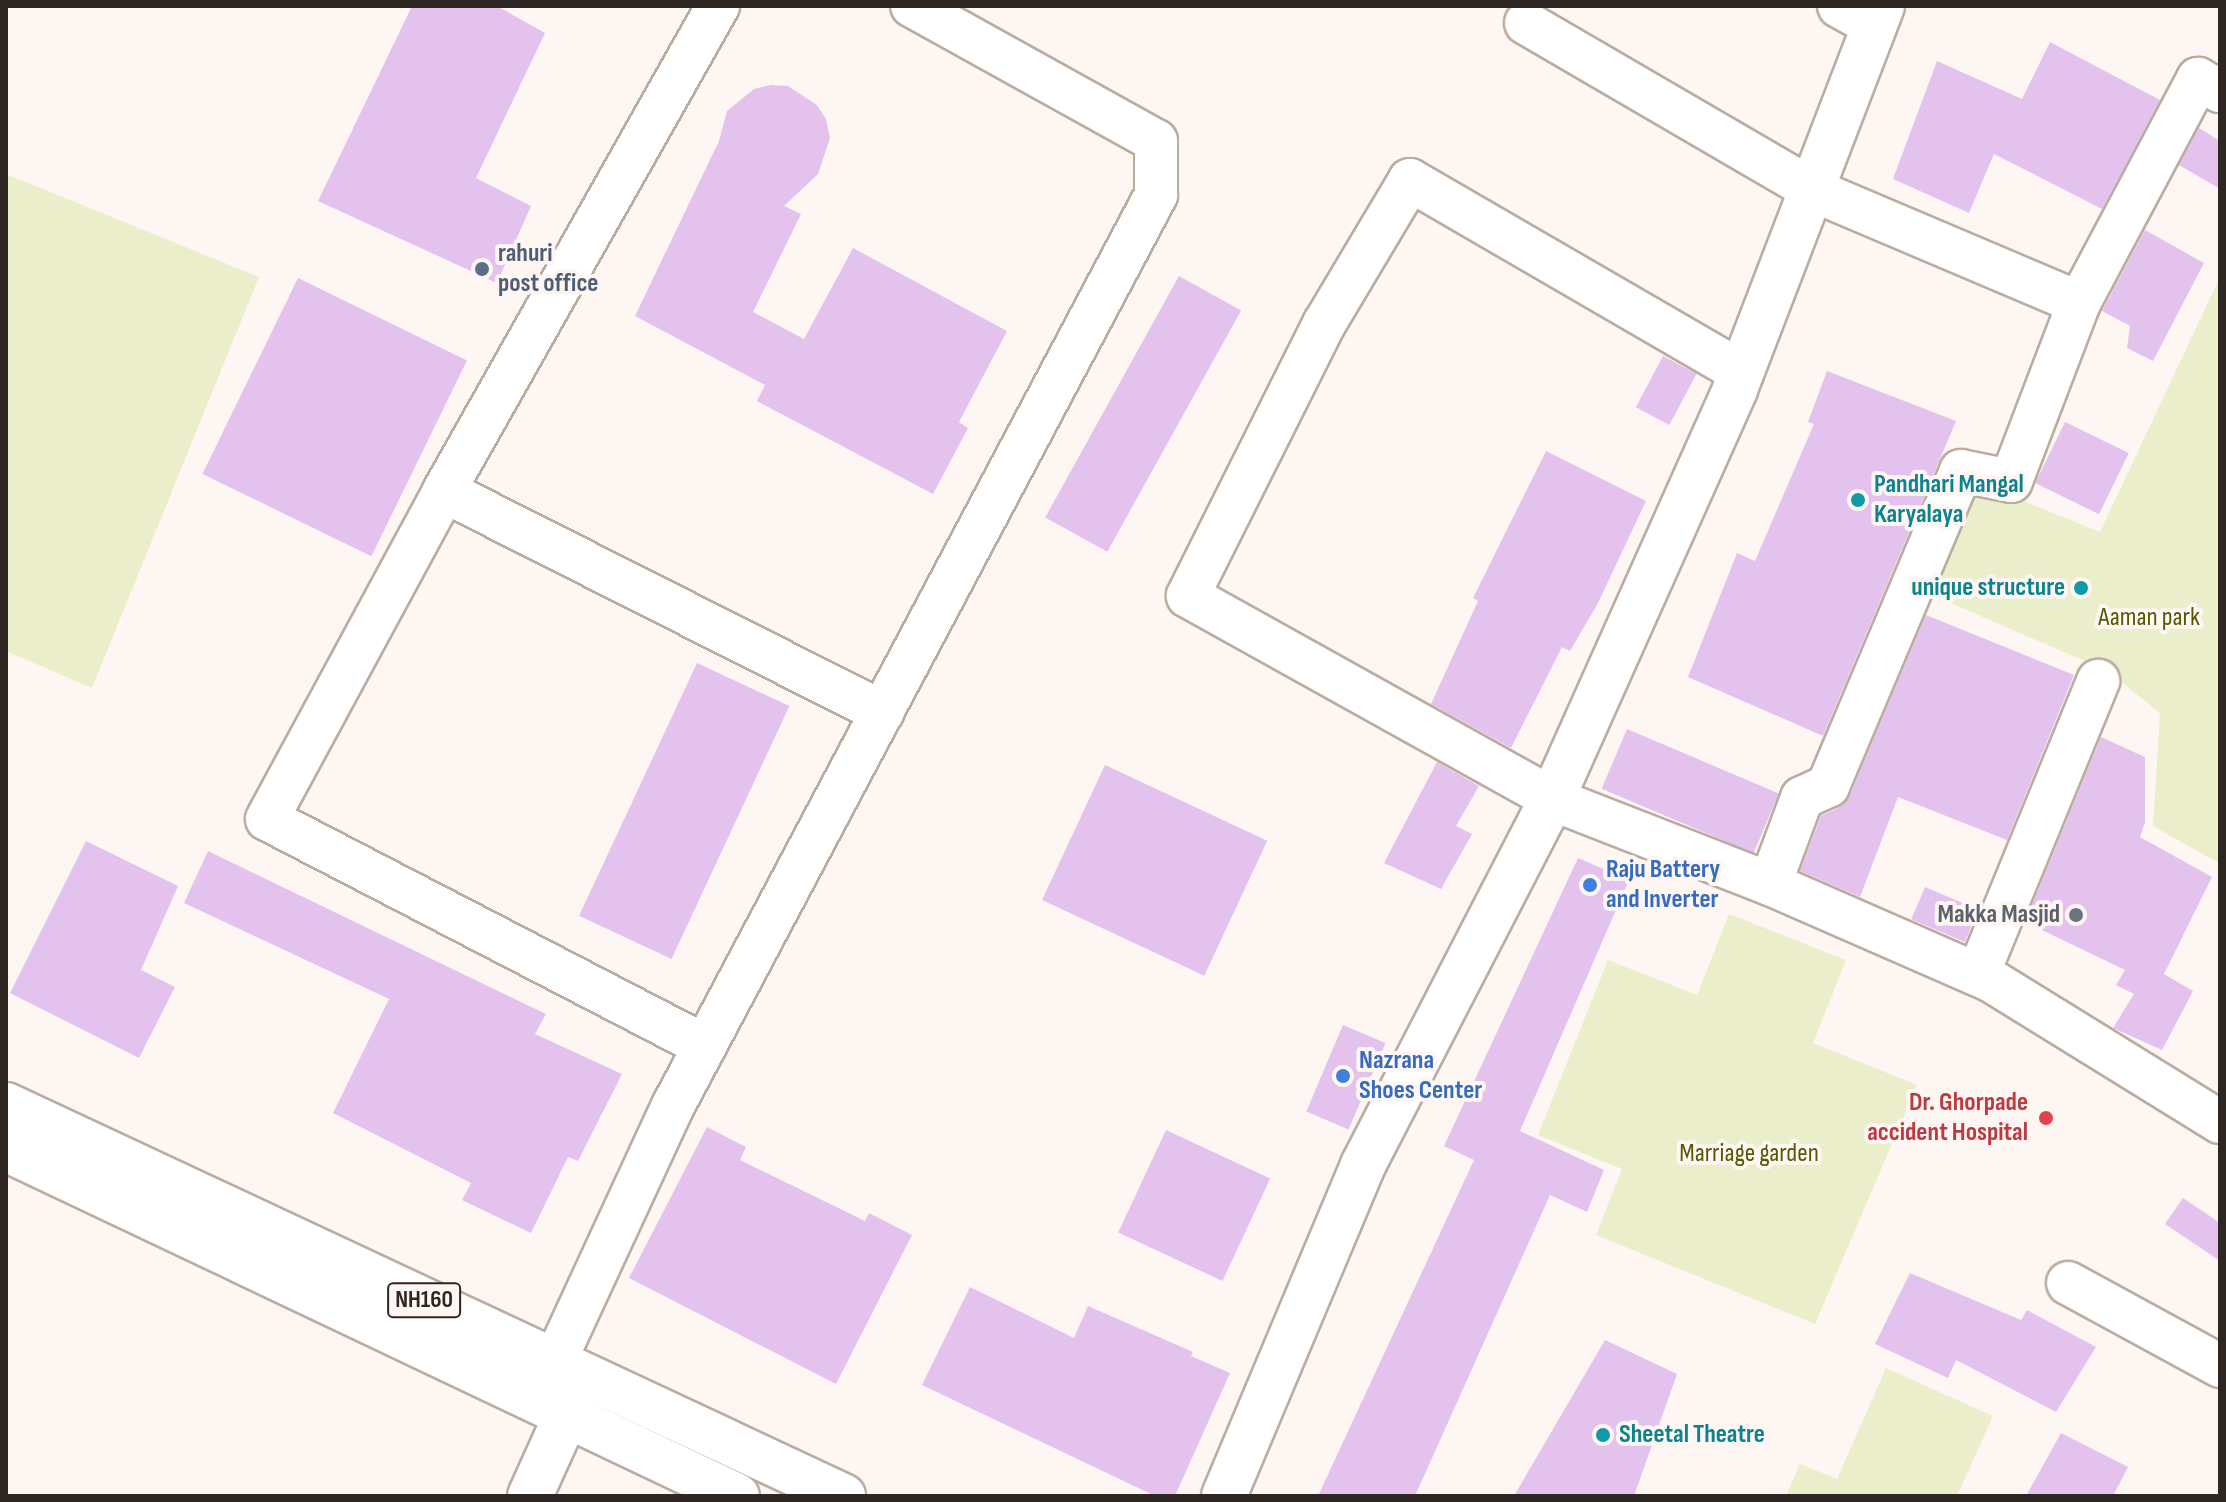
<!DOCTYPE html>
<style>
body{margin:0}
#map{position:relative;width:2226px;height:1502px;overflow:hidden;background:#fef6f2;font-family:"Sofia Sans Condensed",sans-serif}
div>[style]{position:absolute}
.green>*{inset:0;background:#eaeeca}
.building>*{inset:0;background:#e3c2ed;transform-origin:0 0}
.roads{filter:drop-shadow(2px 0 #bcaca0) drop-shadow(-2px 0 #bcaca0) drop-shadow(0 2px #bcaca0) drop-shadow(0 -2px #bcaca0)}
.street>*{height:42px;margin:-21px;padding:0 21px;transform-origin:21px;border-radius:21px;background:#fff}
.secondary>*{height:44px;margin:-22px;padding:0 22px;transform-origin:22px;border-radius:22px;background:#fff}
.highway>*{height:44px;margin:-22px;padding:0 22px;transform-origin:22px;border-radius:22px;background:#fff}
.dots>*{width:22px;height:22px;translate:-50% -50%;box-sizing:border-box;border:4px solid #fef6f2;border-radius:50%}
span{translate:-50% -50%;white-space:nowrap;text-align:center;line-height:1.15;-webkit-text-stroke:8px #fef6f2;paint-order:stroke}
.shield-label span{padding:2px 6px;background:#fef6f2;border:2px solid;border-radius:6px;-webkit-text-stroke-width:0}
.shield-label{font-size:24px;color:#2d2622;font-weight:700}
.service-label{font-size:26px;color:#4e5e75;font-weight:700}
.left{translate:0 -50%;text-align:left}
.culture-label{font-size:26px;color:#0d838f;font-weight:700}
.right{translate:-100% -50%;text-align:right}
.park-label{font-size:26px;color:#555902}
.shop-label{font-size:26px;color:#366cbe;font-weight:700}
.worship-label{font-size:26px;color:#5b616d;font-weight:700}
.health-label{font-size:26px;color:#be3a42;font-weight:700}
.frame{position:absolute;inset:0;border:8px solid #2d2622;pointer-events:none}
</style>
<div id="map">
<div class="green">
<i style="clip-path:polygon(6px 174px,259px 277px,92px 688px,6px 651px)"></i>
<i style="clip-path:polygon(2220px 277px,2220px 856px,2217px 862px,2153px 826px,2160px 713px,2115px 677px,2091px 664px,1921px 590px,1968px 479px,2100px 532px)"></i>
<i style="clip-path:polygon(1729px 914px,1846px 960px,1813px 1043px,1917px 1085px,1815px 1324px,1596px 1235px,1622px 1169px,1538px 1135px,1608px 960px,1697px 995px)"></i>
<i style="clip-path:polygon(1886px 1368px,1993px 1416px,1957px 1496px,1786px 1496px,1800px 1464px,1837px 1479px)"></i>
</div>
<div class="building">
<i style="clip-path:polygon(412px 6px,497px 6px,545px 33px,476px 178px,531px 206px,497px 283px,318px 201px)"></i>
<i style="clip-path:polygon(2050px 42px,2160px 100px,2102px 209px,1994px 154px,1969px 213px,1893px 179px,1937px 61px,2022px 99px)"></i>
<i style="clip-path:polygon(771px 85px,788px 86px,817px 105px,826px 119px,830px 138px,818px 174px,784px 206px,801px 214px,753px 312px,804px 339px,853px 248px,1007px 331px,959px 422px,968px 428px,933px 494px,757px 401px,765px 385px,635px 316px,719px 141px,727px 111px,754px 89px)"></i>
<i style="clip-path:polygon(2199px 128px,2220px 141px,2220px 189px,2179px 165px)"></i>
<i style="clip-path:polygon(2145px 230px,2204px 263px,2153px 361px,2127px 348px,2130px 326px,2102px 311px)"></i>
<i style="left:1179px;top:276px;width:71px;height:276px;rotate:29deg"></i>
<i style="left:298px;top:278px;width:188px;height:218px;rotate:26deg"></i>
<i style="left:1663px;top:356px;width:38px;height:58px;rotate:28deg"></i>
<i style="clip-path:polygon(1827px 371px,1956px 421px,1823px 736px,1688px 677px,1737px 553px,1755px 561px,1814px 424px,1808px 422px)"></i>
<i style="left:2065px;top:422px;width:71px;height:68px;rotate:26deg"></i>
<i style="clip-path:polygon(1546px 451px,1646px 501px,1598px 603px,1570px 651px,1562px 647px,1511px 748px,1431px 704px,1478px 601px,1473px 598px)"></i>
<i style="clip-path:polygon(1926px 615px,2074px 675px,2007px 840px,1898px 797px,1860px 897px,1800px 871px,1821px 816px,1838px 808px,1850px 795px)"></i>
<i style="left:697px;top:663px;width:102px;height:279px;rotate:25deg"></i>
<i style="left:1627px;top:729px;width:165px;height:65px;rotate:23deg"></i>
<i style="clip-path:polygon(2101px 737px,2145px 757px,2145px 822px,2140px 837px,2212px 877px,2164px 974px,2193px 991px,2162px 1050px,2113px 1028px,2134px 994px,2116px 985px,2125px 970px,2025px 922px)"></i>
<i style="clip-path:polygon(1437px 762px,1479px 786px,1456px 826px,1472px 834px,1441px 889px,1384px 863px)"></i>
<i style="left:1105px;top:765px;width:179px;height:149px;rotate:25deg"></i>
<i style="clip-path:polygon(86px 841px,178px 886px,141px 970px,175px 987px,139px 1058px,10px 993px)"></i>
<i style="clip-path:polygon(208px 851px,546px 1014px,535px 1034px,622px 1074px,578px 1161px,568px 1157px,531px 1233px,462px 1200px,471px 1183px,333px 1113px,389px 999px,184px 903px)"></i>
<i style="clip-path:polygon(1578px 858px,1629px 880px,1520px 1131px,1604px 1170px,1587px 1212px,1550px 1195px,1415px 1496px,1318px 1496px,1474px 1160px,1444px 1146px)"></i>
<i style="left:1925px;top:887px;width:58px;height:35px;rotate:23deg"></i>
<i style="left:1343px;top:1025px;width:46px;height:94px;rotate:23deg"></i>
<i style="clip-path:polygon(707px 1127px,746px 1147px,740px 1160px,865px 1221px,869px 1213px,912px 1235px,836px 1384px,629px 1278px)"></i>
<i style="left:1166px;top:1130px;width:115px;height:113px;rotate:25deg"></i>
<i style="clip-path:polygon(2183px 1198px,2220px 1223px,2220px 1261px,2165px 1224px)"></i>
<i style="clip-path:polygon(1910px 1273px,2021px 1320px,2027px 1310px,2096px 1347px,2056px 1412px,1956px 1360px,1948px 1378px,1875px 1344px)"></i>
<i style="clip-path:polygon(970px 1287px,1074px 1338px,1088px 1306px,1193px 1352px,1191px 1356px,1230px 1373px,1175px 1496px,1155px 1496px,922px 1385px)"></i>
<i style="clip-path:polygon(1605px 1340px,1677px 1374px,1634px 1496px,1514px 1496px)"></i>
<i style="clip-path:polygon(2061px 1433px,2128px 1467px,2113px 1496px,2026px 1496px)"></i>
</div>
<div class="roads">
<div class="street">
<i style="left:1839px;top:6px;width:41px;rotate:29.1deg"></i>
<i style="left:1526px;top:23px;width:332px;rotate:30.2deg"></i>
<i style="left:1813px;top:190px;width:289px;rotate:23deg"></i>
<i style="left:1741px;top:372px;width:383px;rotate:-149.9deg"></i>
<i style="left:1410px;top:180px;width:168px;rotate:120.8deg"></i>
<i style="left:1324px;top:324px;width:304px;rotate:116.6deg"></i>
<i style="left:1188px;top:596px;width:417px;rotate:29.1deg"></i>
<i style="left:1552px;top:799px;width:234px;rotate:21.3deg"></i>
<i style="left:1770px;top:884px;width:240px;rotate:23.6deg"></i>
<i style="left:1990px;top:980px;width:270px;rotate:31.7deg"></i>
<i style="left:444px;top:491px;width:557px;rotate:-60.54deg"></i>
<i style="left:1770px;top:884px;width:92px;rotate:-69.6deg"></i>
<i style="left:1802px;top:798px;width:29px;rotate:-25deg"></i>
<i style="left:1828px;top:786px;width:342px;rotate:-67.1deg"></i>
<i style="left:1961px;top:471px;width:51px;rotate:11.3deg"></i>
<i style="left:2011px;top:481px;width:191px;rotate:-69.1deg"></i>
<i style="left:2079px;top:303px;width:254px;rotate:-62deg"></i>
<i style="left:2198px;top:79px;width:25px;rotate:29deg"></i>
<i style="left:1978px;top:974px;width:317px;rotate:-67.7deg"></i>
<i style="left:705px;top:1046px;width:493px;rotate:-152.6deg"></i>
<i style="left:267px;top:819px;width:373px;rotate:-61.6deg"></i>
<i style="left:444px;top:491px;width:491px;rotate:26.8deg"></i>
<i style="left:2068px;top:1283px;width:173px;rotate:28.6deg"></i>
<i style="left:555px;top:1361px;width:281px;rotate:-65.2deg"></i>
<i style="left:673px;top:1106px;width:1031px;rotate:-62.07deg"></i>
<i style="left:1156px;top:195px;width:54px;rotate:-90deg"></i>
<i style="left:1156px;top:141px;width:279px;rotate:-151deg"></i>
</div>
<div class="secondary">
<i style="left:530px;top:1496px;width:126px;rotate:-65.7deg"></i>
<i style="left:1224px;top:1496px;width:359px;rotate:-67.2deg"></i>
<i style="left:1363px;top:1165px;width:412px;rotate:-62.7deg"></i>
<i style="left:1552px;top:799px;width:449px;rotate:-65.9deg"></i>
<i style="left:1735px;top:389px;width:410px;rotate:-69deg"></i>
</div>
<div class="highway">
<i style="left:6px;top:1105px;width:924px;rotate:25.04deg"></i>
<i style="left:6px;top:1149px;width:809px;rotate:25.39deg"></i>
</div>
</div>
<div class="dots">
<i style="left:482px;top:269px;background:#5c6f8a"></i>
<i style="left:1858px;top:500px;background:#0f9aa8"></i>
<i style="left:2081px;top:588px;background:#0f9aa8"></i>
<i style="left:1590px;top:885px;background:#3f7fe0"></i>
<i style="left:2076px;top:915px;background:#6b7280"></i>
<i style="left:1343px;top:1076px;background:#3f7fe0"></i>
<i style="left:2046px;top:1118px;background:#e0444e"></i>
<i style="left:1603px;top:1435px;background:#0f9aa8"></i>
</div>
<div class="shield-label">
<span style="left:424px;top:1300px">NH160</span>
</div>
<div class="service-label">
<span class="left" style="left:498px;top:269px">rahuri<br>post office</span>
</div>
<div class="culture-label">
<span class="left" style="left:1874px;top:500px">Pandhari Mangal<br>Karyalaya</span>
<span class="right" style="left:2065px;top:588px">unique structure</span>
<span class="left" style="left:1619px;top:1435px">Sheetal Theatre</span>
</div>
<div class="park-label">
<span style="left:2149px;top:618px">Aaman park</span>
<span style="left:1749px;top:1154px">Marriage garden</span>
</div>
<div class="shop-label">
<span class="left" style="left:1606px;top:885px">Raju Battery<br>and Inverter</span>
<span class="left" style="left:1359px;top:1076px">Nazrana<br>Shoes Center</span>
</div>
<div class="worship-label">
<span class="right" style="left:2060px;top:915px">Makka Masjid</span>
</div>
<div class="health-label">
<span class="right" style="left:2028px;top:1118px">Dr. Ghorpade<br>accident Hospital</span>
</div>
<div class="frame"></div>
</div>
